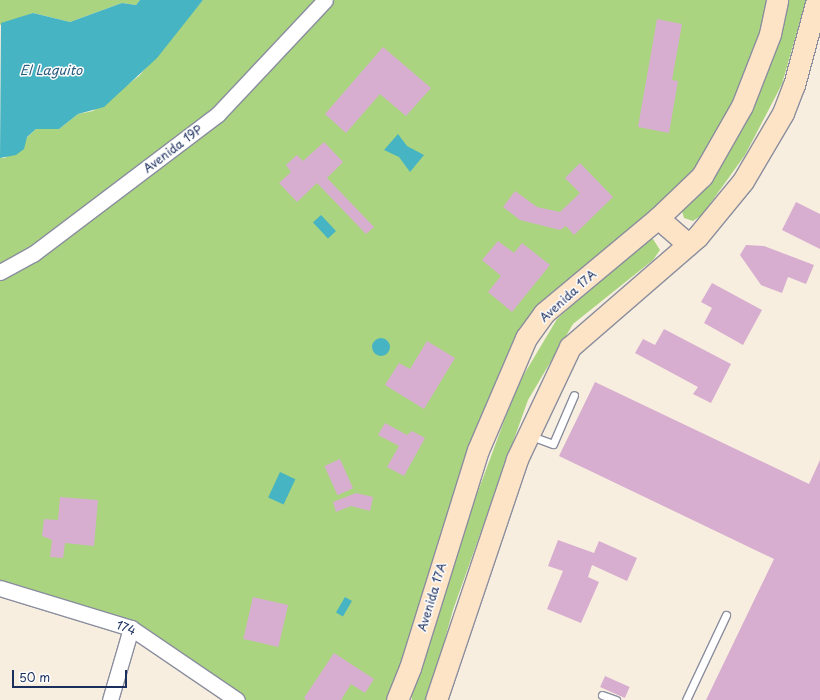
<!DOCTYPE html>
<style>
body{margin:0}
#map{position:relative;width:820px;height:700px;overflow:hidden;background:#f8eedf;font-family:"Playpen Sans",sans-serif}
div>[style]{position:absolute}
.green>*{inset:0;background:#aad47f}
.water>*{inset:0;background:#46b4c2;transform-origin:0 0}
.round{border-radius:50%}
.building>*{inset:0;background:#d7add0;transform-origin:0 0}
.roads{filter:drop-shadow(1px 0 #8a8e9e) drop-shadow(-1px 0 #8a8e9e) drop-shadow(0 1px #8a8e9e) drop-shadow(0 -1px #8a8e9e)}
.lane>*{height:7px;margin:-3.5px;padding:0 3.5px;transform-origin:3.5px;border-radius:3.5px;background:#fff}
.street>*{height:15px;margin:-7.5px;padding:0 7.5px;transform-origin:7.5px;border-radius:7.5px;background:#fff}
.secondary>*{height:21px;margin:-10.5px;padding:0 10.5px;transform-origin:10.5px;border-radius:10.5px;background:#fee4c6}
span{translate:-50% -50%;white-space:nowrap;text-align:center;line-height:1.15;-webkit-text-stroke:3px #fff;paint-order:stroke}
.street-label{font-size:12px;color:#1b2f5e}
.water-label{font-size:13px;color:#2a5e81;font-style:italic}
.scale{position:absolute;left:12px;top:670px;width:115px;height:18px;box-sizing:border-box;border:2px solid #1b2f5e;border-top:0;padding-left:5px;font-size:12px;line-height:14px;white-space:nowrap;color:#1b2f5e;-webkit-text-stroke:3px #fff;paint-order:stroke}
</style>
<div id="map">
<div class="green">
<i style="clip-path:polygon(0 0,140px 0,136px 5px,122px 3px,70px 22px,33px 13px,0 25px)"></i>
<i style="clip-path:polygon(203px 0,777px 0,702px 176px,526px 338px,397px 700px,237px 700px,131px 628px,0 588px,0 158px,5px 158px,36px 129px,59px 129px,78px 114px,93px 111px,139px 76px)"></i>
<i style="clip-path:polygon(787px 0,806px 0,782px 84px,745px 155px,702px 215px,693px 221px,684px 218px,682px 211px)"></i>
<i style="clip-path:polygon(653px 239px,660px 250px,653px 260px,573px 324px,528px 400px,453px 610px,429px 696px,426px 700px,412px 700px,411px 691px,460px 540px,517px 386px,557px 319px,643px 241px)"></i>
</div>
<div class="water">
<i style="clip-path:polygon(140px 0,203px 0,157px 58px,104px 107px,78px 114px,59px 129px,36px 129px,27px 137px,24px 149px,16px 155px,0 158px,1px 23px,33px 13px,70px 22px,122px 3px,136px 5px)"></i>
<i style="clip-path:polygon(398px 134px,407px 146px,424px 155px,410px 172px,399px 157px,384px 150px)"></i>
<i style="left:321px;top:215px;width:22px;height:11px;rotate:47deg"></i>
<i class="round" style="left:372px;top:338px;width:18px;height:18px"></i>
<i style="left:280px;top:472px;width:17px;height:28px;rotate:25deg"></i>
<i style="left:345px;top:597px;width:8px;height:18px;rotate:30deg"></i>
</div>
<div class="building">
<i style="clip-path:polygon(657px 19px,682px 24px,672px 80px,678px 81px,669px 133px,638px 127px)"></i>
<i style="clip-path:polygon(383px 47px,431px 88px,406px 116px,380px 94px,346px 133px,325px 114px)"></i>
<i style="clip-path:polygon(324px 142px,343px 162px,327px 178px,374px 227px,366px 234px,317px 183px,297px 202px,279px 183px,291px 172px,286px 165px,297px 155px,303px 161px)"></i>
<i style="clip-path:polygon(580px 163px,613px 197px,574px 235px,566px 226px,560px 230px,520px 220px,503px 207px,515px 191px,537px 207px,560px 212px,580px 193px,565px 178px)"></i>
<i style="clip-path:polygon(796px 202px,820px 214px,820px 249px,782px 230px)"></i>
<i style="clip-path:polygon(498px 241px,514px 253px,522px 243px,550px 265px,512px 312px,488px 292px,501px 276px,482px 260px)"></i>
<i style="clip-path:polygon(746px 245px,764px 246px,814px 265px,806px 284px,788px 277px,782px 293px,761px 285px,740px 255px)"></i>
<i style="clip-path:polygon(712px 283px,762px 310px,743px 345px,704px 323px,712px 308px,701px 302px)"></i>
<i style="clip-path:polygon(664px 329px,731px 364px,711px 403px,693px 394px,698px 387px,635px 353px,643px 339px,655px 345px)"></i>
<i style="clip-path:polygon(427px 341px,455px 358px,424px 409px,385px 385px,399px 363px,410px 369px)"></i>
<i style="clip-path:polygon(595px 382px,809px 484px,820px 460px,820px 700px,706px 700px,774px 559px,559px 456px)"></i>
<i style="clip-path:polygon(385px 423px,407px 435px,412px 431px,425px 438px,404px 476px,387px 467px,399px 446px,378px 435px)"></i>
<i style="left:340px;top:459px;width:32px;height:17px;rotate:66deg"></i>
<i style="clip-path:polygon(356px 493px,373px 497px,370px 511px,351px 506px,336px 512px,333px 502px)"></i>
<i style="clip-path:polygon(60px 497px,98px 500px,94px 546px,65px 543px,63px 558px,50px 557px,52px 540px,42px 536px,44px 519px,58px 520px)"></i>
<i style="clip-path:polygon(558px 540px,594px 553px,599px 541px,637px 558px,627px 581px,592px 565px,588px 577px,599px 582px,581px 623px,547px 609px,563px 571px,548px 566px)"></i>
<i style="left:253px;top:597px;width:36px;height:43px;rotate:13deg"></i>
<i style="clip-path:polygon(334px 653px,374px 679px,365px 693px,351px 684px,341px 700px,306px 700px,304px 698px)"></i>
<i style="left:605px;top:676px;width:27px;height:12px;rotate:24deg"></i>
</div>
<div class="roads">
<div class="lane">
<i style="left:531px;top:436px;width:23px;rotate:20deg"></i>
<i style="left:553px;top:444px;width:53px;rotate:-66.8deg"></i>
<i style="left:602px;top:695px;width:15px;rotate:20deg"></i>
<i style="left:686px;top:700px;width:94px;rotate:-64.8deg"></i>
</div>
<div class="street">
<i style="left:0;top:272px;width:38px;rotate:-29deg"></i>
<i style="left:33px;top:254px;width:232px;rotate:-37.1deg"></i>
<i style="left:218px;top:114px;width:156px;rotate:-46.8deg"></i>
<i style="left:0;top:588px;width:137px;rotate:17deg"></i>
<i style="left:131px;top:628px;width:128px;rotate:34.2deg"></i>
<i style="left:110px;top:700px;width:75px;rotate:-73.7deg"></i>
</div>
<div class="secondary">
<i style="left:658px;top:218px;width:40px;rotate:41deg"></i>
<i style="left:397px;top:700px;width:35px;rotate:-68deg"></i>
<i style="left:410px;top:668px;width:228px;rotate:-72.7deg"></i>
<i style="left:478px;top:450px;width:122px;rotate:-66.8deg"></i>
<i style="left:526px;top:338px;width:31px;rotate:-54deg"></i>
<i style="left:544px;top:313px;width:148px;rotate:-39.8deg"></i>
<i style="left:658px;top:218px;width:61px;rotate:-43.7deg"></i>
<i style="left:702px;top:176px;width:81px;rotate:-60.3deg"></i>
<i style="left:742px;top:106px;width:77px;rotate:-68.7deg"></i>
<i style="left:770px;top:34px;width:35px;rotate:-78deg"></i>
<i style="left:436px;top:700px;width:254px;rotate:-71.4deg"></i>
<i style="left:517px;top:459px;width:124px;rotate:-64.7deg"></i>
<i style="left:570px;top:347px;width:168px;rotate:-40.9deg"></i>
<i style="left:697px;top:237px;width:72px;rotate:-50.6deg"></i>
<i style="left:743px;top:181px;width:79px;rotate:-59.5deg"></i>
<i style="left:783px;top:113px;width:30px;rotate:-69deg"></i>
<i style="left:794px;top:85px;width:88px;rotate:-74.9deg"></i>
</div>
</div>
<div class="street-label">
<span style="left:173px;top:149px;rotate:-37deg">Avenida 19P</span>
<span style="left:568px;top:296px;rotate:-42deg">Avenida 17A</span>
<span style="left:432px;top:597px;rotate:-73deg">Avenida 17A</span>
<span style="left:126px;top:628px;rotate:23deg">174</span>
</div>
<div class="water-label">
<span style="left:51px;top:70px">El Laguito</span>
</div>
<div class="scale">50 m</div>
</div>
